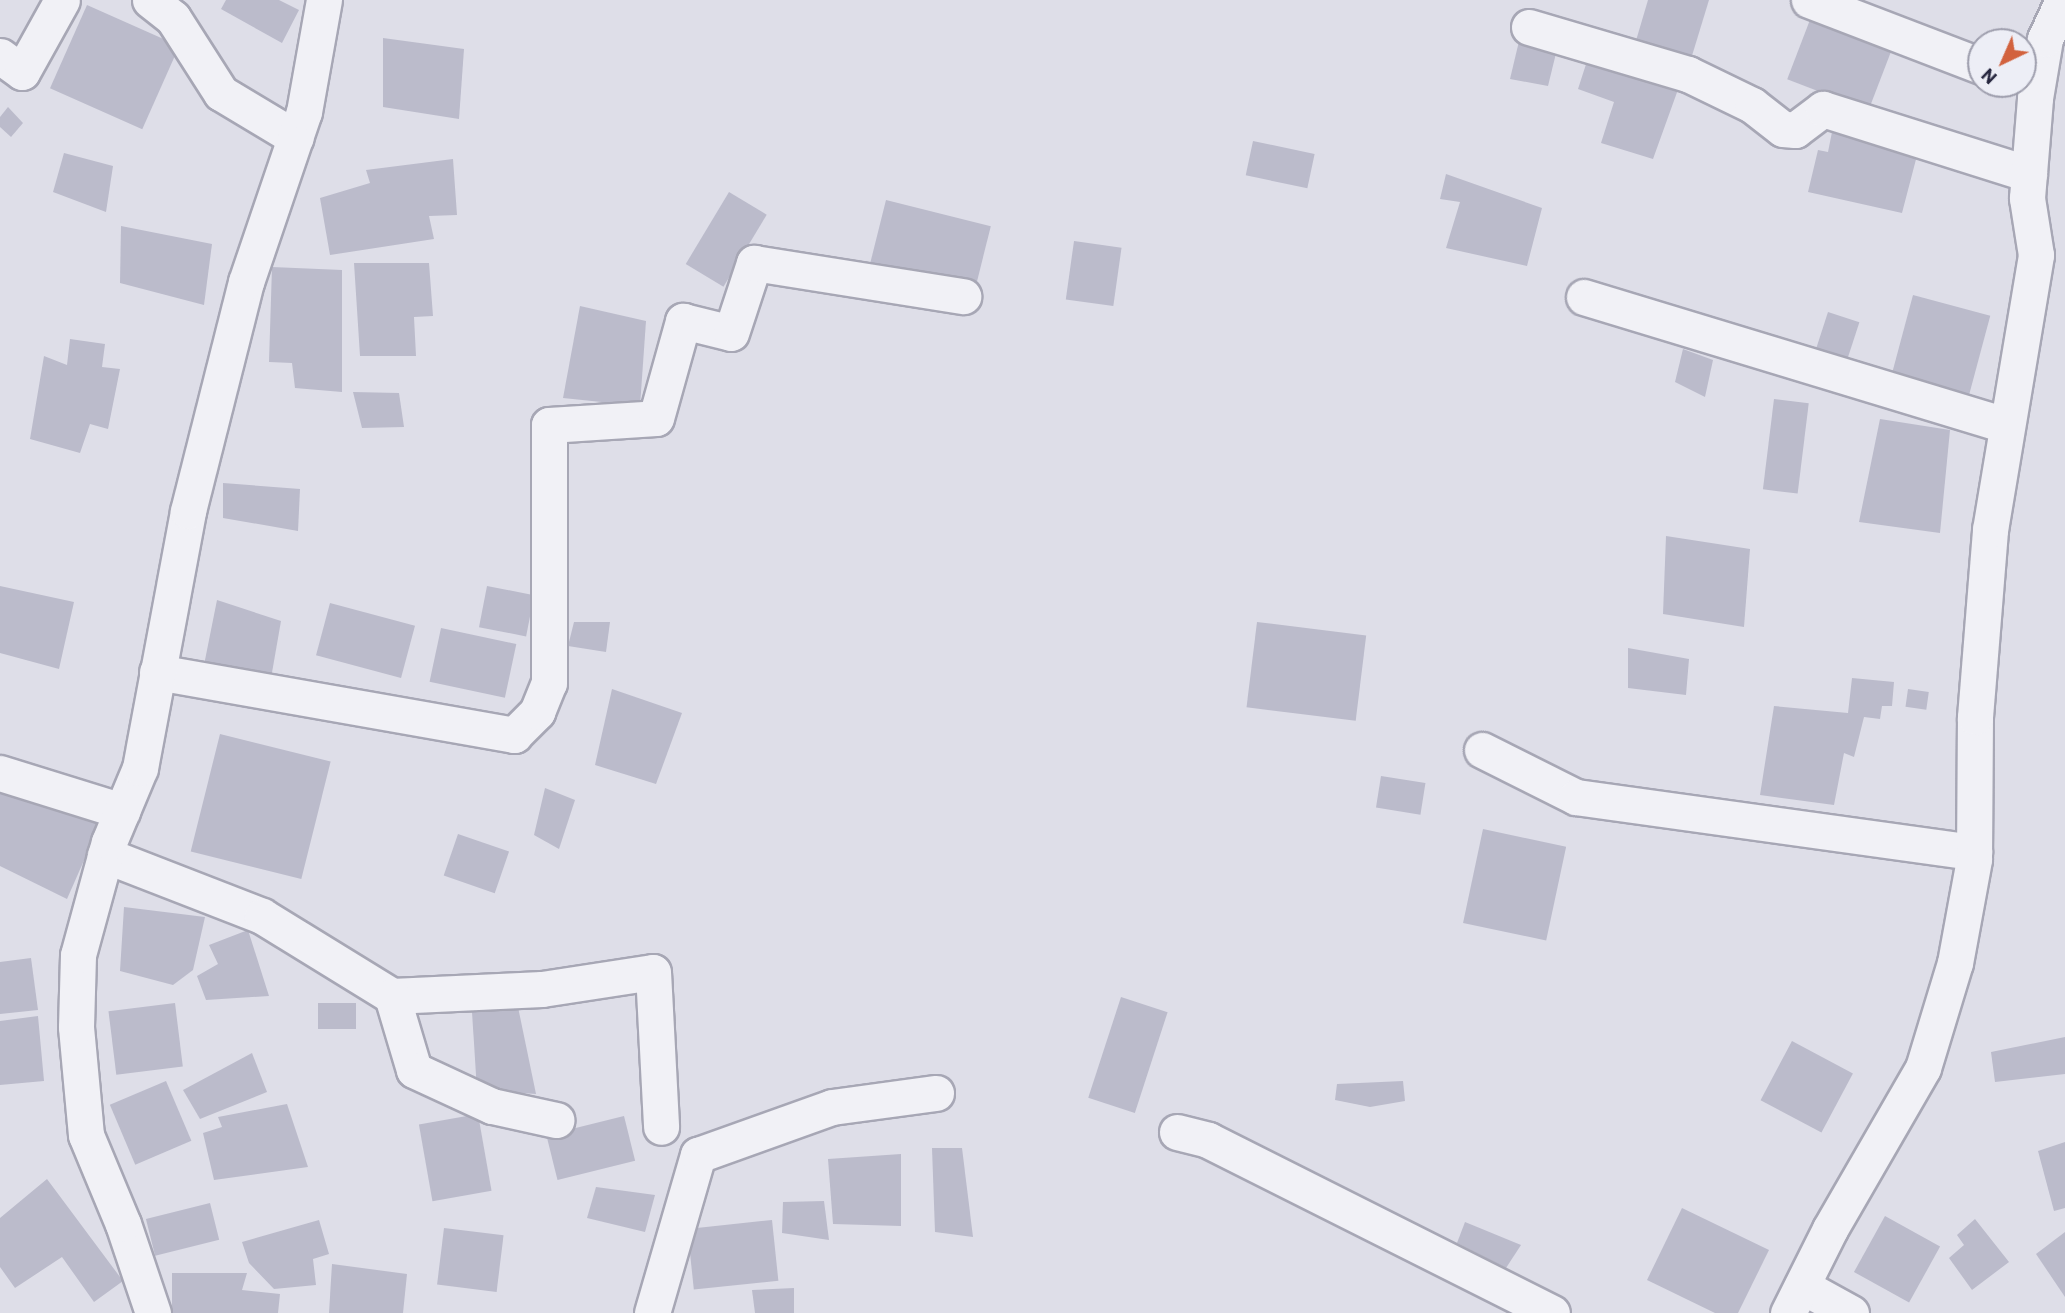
<!DOCTYPE html>
<style>
body{margin:0}
#map{position:relative;width:2065px;height:1313px;overflow:hidden;background:#dedee8;font-family:Barlow,sans-serif}
div>[style]{position:absolute}
.building>*{inset:0;background:#bbbbcb;transform-origin:0 0}
.roads{filter:drop-shadow(2px 0 #a7a7b5) drop-shadow(-2px 0 #a7a7b5) drop-shadow(0 2px #a7a7b5) drop-shadow(0 -2px #a7a7b5)}
.minor>*{height:35px;margin:-17.5px;padding:0 17.5px;transform-origin:17.5px;border-radius:17.5px;background:#f1f1f6}
span{translate:-50% -50%;white-space:nowrap;text-align:center;line-height:1.15;-webkit-text-stroke:6px #edeef6;paint-order:stroke}
.north{position:absolute;left:1967px;top:28px;width:70px;height:70px;box-sizing:border-box;background:#edeef6;border:2px solid #9e9ead;border-radius:50%;rotate:224deg;font-size:19px;font-weight:700;line-height:28px;text-align:center;color:#27273f}
.north::after{content:'';display:block;margin:auto;width:24px;height:32px;background:#d2623e;clip-path:polygon(50% 0,100% 100%,50% 72%,0 100%)}
</style>
<div id="map">
<div class="building">
<i style="clip-path:polygon(226px 0,279px 0,299px 10px,282px 43px,221px 9px)"></i>
<i style="clip-path:polygon(1648px 0,1709px 0,1691px 59px,1635px 44px)"></i>
<i style="left:87px;top:5px;width:101px;height:91px;rotate:24deg"></i>
<i style="left:1813px;top:12px;width:87px;height:72px;rotate:21deg"></i>
<i style="clip-path:polygon(1520px 37px,1559px 41px,1548px 86px,1510px 79px)"></i>
<i style="clip-path:polygon(383px 38px,464px 49px,459px 119px,383px 107px)"></i>
<i style="clip-path:polygon(1588px 58px,1680px 84px,1653px 159px,1601px 143px,1614px 102px,1578px 89px)"></i>
<i style="clip-path:polygon(8px 107px,23px 123px,11px 137px,0 127px,0 117px)"></i>
<i style="clip-path:polygon(1834px 122px,1920px 144px,1902px 213px,1808px 192px,1818px 150px,1828px 152px)"></i>
<i style="left:1253px;top:141px;width:63px;height:35px;rotate:12deg"></i>
<i style="clip-path:polygon(64px 153px,113px 166px,106px 212px,53px 192px)"></i>
<i style="clip-path:polygon(453px 159px,457px 215px,429px 216px,434px 239px,330px 255px,320px 198px,370px 183px,366px 170px)"></i>
<i style="clip-path:polygon(1446px 174px,1542px 208px,1527px 266px,1446px 248px,1460px 202px,1440px 199px)"></i>
<i style="left:729px;top:192px;width:44px;height:84px;rotate:31deg"></i>
<i style="left:886px;top:200px;width:108px;height:66px;rotate:14deg"></i>
<i style="clip-path:polygon(121px 226px,212px 244px,204px 305px,120px 283px)"></i>
<i style="left:1074px;top:241px;width:48px;height:59px;rotate:8deg"></i>
<i style="clip-path:polygon(354px 263px,429px 263px,433px 316px,414px 317px,416px 356px,360px 356px)"></i>
<i style="clip-path:polygon(272px 267px,342px 270px,342px 392px,295px 388px,292px 363px,269px 362px)"></i>
<i style="left:1913px;top:295px;width:80px;height:90px;rotate:15deg"></i>
<i style="clip-path:polygon(580px 306px,646px 321px,640px 406px,563px 398px)"></i>
<i style="left:1828px;top:312px;width:33px;height:43px;rotate:18deg"></i>
<i style="clip-path:polygon(70px 339px,105px 344px,102px 367px,120px 369px,108px 429px,90px 424px,80px 453px,30px 439px,44px 356px,67px 365px)"></i>
<i style="clip-path:polygon(1683px 349px,1713px 360px,1705px 397px,1675px 382px)"></i>
<i style="clip-path:polygon(353px 392px,399px 393px,404px 427px,362px 428px)"></i>
<i style="left:1774px;top:399px;width:35px;height:91px;rotate:7deg"></i>
<i style="clip-path:polygon(1880px 419px,1950px 430px,1940px 533px,1859px 522px)"></i>
<i style="clip-path:polygon(223px 483px,300px 489px,298px 531px,223px 518px)"></i>
<i style="clip-path:polygon(1666px 536px,1750px 549px,1744px 627px,1663px 614px)"></i>
<i style="clip-path:polygon(0 586px,74px 602px,59px 669px,0 653px)"></i>
<i style="left:487px;top:586px;width:48px;height:42px;rotate:11deg"></i>
<i style="clip-path:polygon(217px 600px,281px 621px,270px 684px,204px 665px)"></i>
<i style="left:330px;top:603px;width:88px;height:54px;rotate:15deg"></i>
<i style="clip-path:polygon(574px 622px,610px 622px,606px 652px,568px 646px)"></i>
<i style="left:1257px;top:622px;width:110px;height:86px;rotate:7deg"></i>
<i style="left:441px;top:628px;width:77px;height:55px;rotate:12deg"></i>
<i style="clip-path:polygon(1628px 648px,1689px 659px,1686px 695px,1628px 688px)"></i>
<i style="clip-path:polygon(1852px 678px,1894px 682px,1892px 706px,1882px 706px,1880px 719px,1864px 717px,1854px 757px,1844px 753px,1834px 805px,1760px 795px,1774px 706px,1848px 713px)"></i>
<i style="clip-path:polygon(612px 689px,682px 713px,656px 784px,595px 765px)"></i>
<i style="left:1908px;top:689px;width:21px;height:18px;rotate:8deg"></i>
<i style="left:220px;top:734px;width:114px;height:121px;rotate:14deg"></i>
<i style="left:1381px;top:776px;width:45px;height:32px;rotate:9deg"></i>
<i style="clip-path:polygon(0 783px,104px 815px,67px 899px,0 866px)"></i>
<i style="clip-path:polygon(545px 788px,575px 800px,559px 849px,534px 835px)"></i>
<i style="left:1483px;top:829px;width:85px;height:96px;rotate:12deg"></i>
<i style="left:458px;top:834px;width:54px;height:44px;rotate:19deg"></i>
<i style="clip-path:polygon(124px 907px,205px 917px,193px 970px,173px 985px,120px 971px)"></i>
<i style="clip-path:polygon(248px 930px,269px 996px,206px 1000px,197px 976px,218px 964px,209px 945px)"></i>
<i style="clip-path:polygon(31px 958px,38px 1010px,0 1014px,0 962px)"></i>
<i style="left:1121px;top:997px;width:49px;height:106px;rotate:18deg"></i>
<i style="left:175px;top:1003px;width:64px;height:67px;rotate:83deg"></i>
<i style="left:356px;top:1003px;width:26px;height:38px;rotate:90deg"></i>
<i style="clip-path:polygon(518px 1007px,536px 1094px,477px 1090px,472px 1012px)"></i>
<i style="clip-path:polygon(38px 1016px,44px 1081px,0 1085px,0 1021px)"></i>
<i style="clip-path:polygon(2065px 1037px,2065px 1074px,1995px 1082px,1991px 1052px)"></i>
<i style="left:1792px;top:1041px;width:69px;height:67px;rotate:28deg"></i>
<i style="clip-path:polygon(252px 1053px,267px 1092px,200px 1119px,183px 1090px)"></i>
<i style="left:166px;top:1081px;width:65px;height:61px;rotate:67deg"></i>
<i style="clip-path:polygon(1403px 1081px,1405px 1101px,1370px 1107px,1335px 1100px,1337px 1084px)"></i>
<i style="clip-path:polygon(287px 1104px,308px 1167px,214px 1180px,203px 1133px,222px 1127px,218px 1117px)"></i>
<i style="left:478px;top:1114px;width:78px;height:60px;rotate:80deg"></i>
<i style="left:624px;top:1116px;width:46px;height:80px;rotate:76deg"></i>
<i style="clip-path:polygon(2065px 1142px,2065px 1208px,2054px 1211px,2038px 1151px)"></i>
<i style="clip-path:polygon(932px 1148px,962px 1148px,973px 1237px,935px 1232px)"></i>
<i style="clip-path:polygon(901px 1154px,901px 1226px,833px 1224px,828px 1159px)"></i>
<i style="clip-path:polygon(47px 1179px,123px 1281px,94px 1302px,62px 1257px,15px 1288px,0 1267px,0 1218px)"></i>
<i style="clip-path:polygon(596px 1187px,655px 1195px,645px 1232px,587px 1218px)"></i>
<i style="clip-path:polygon(824px 1201px,829px 1240px,782px 1233px,783px 1202px)"></i>
<i style="left:210px;top:1203px;width:38px;height:66px;rotate:76deg"></i>
<i style="clip-path:polygon(1682px 1208px,1769px 1250px,1738px 1313px,1715px 1313px,1647px 1280px)"></i>
<i style="left:1885px;top:1216px;width:63px;height:64px;rotate:29deg"></i>
<i style="clip-path:polygon(1975px 1219px,2009px 1262px,1972px 1290px,1949px 1258px,1964px 1245px,1957px 1235px)"></i>
<i style="clip-path:polygon(319px 1220px,329px 1254px,313px 1259px,316px 1285px,274px 1289px,249px 1263px,242px 1242px)"></i>
<i style="left:772px;top:1220px;width:61px;height:85px;rotate:84deg"></i>
<i style="clip-path:polygon(1465px 1222px,1521px 1245px,1506px 1268px,1457px 1243px)"></i>
<i style="left:444px;top:1228px;width:60px;height:57px;rotate:7deg"></i>
<i style="clip-path:polygon(2065px 1232px,2065px 1297px,2036px 1254px)"></i>
<i style="clip-path:polygon(332px 1264px,407px 1274px,403px 1313px,329px 1313px)"></i>
<i style="clip-path:polygon(172px 1273px,247px 1273px,242px 1290px,280px 1294px,278px 1313px,172px 1313px)"></i>
<i style="clip-path:polygon(794px 1288px,794px 1313px,755px 1313px,752px 1290px)"></i>
</div>
<div class="roads">
<div class="minor">
<i style="left:150px;top:0;width:29px;rotate:38deg"></i>
<i style="left:173px;top:18px;width:89px;rotate:57.4deg"></i>
<i style="left:221px;top:93px;width:87px;rotate:31deg"></i>
<i style="left:1809px;top:0;width:184px;rotate:21deg"></i>
<i style="left:1529px;top:27px;width:166px;rotate:16.5deg"></i>
<i style="left:1688px;top:74px;width:71px;rotate:25.8deg"></i>
<i style="left:1752px;top:105px;width:39px;rotate:38deg"></i>
<i style="left:1783px;top:129px;width:12px;rotate:5deg"></i>
<i style="left:1795px;top:130px;width:35px;rotate:-37deg"></i>
<i style="left:1823px;top:109px;width:216px;rotate:17.5deg"></i>
<i style="left:0;top:56px;width:27px;rotate:36deg"></i>
<i style="left:22px;top:72px;width:82px;rotate:-60.9deg"></i>
<i style="left:1584px;top:297px;width:441px;rotate:16.9deg"></i>
<i style="left:157px;top:672px;width:363px;rotate:10deg"></i>
<i style="left:514px;top:735px;width:33px;rotate:-45deg"></i>
<i style="left:537px;top:712px;width:31px;rotate:-68deg"></i>
<i style="left:549px;top:683px;width:258px;rotate:-90deg"></i>
<i style="left:549px;top:425px;width:107px;rotate:-3.7deg"></i>
<i style="left:656px;top:418px;width:101px;rotate:-74.4deg"></i>
<i style="left:683px;top:321px;width:49px;rotate:14deg"></i>
<i style="left:731px;top:333px;width:74px;rotate:-71.8deg"></i>
<i style="left:754px;top:263px;width:212px;rotate:9deg"></i>
<i style="left:1482px;top:750px;width:105px;rotate:26.6deg"></i>
<i style="left:1576px;top:797px;width:402px;rotate:7.9deg"></i>
<i style="left:0;top:773px;width:128px;rotate:17.3deg"></i>
<i style="left:105px;top:855px;width:168px;rotate:21.2deg"></i>
<i style="left:262px;top:916px;width:153px;rotate:31.6deg"></i>
<i style="left:392px;top:996px;width:150px;rotate:-2.7deg"></i>
<i style="left:542px;top:989px;width:112px;rotate:-8.7deg"></i>
<i style="left:653px;top:972px;width:155px;rotate:87deg"></i>
<i style="left:392px;top:996px;width:77px;rotate:73.4deg"></i>
<i style="left:414px;top:1070px;width:86px;rotate:24.8deg"></i>
<i style="left:492px;top:1106px;width:66px;rotate:12.3deg"></i>
<i style="left:1177px;top:1132px;width:32px;rotate:14deg"></i>
<i style="left:1208px;top:1140px;width:385px;rotate:26.7deg"></i>
<i style="left:1802px;top:1286px;width:56px;rotate:28.9deg"></i>
<i style="left:153px;top:1313px;width:94px;rotate:-108.6deg"></i>
<i style="left:123px;top:1224px;width:96px;rotate:-112.6deg"></i>
<i style="left:86px;top:1135px;width:108px;rotate:-95.3deg"></i>
<i style="left:76px;top:1027px;width:72px;rotate:-88.4deg"></i>
<i style="left:78px;top:955px;width:117px;rotate:-74.7deg"></i>
<i style="left:109px;top:842px;width:80px;rotate:-67.3deg"></i>
<i style="left:140px;top:768px;width:261px;rotate:-79.4deg"></i>
<i style="left:188px;top:511px;width:236px;rotate:-75.8deg"></i>
<i style="left:246px;top:282px;width:180px;rotate:-71.2deg"></i>
<i style="left:304px;top:112px;width:114px;rotate:-79.9deg"></i>
<i style="left:652px;top:1313px;width:165px;rotate:-73.8deg"></i>
<i style="left:698px;top:1155px;width:142px;rotate:-19.7deg"></i>
<i style="left:832px;top:1107px;width:105px;rotate:-7.7deg"></i>
<i style="left:1788px;top:1313px;width:94px;rotate:-63.4deg"></i>
<i style="left:1830px;top:1229px;width:186px;rotate:-60deg"></i>
<i style="left:1923px;top:1068px;width:110px;rotate:-73.1deg"></i>
<i style="left:1955px;top:963px;width:106px;rotate:-79.6deg"></i>
<i style="left:1974px;top:859px;width:142px;rotate:-89.6deg"></i>
<i style="left:1975px;top:717px;width:188px;rotate:-85.4deg"></i>
<i style="left:1990px;top:530px;width:279px;rotate:-80.5deg"></i>
<i style="left:2036px;top:255px;width:58px;rotate:-99deg"></i>
<i style="left:2027px;top:198px;width:100px;rotate:-85.4deg"></i>
<i style="left:2035px;top:98px;width:60px;rotate:-80.4deg"></i>
<i style="left:2045px;top:39px;width:43px;rotate:-65.2deg"></i>
</div>
</div>
<div class="north">N</div>
</div>
